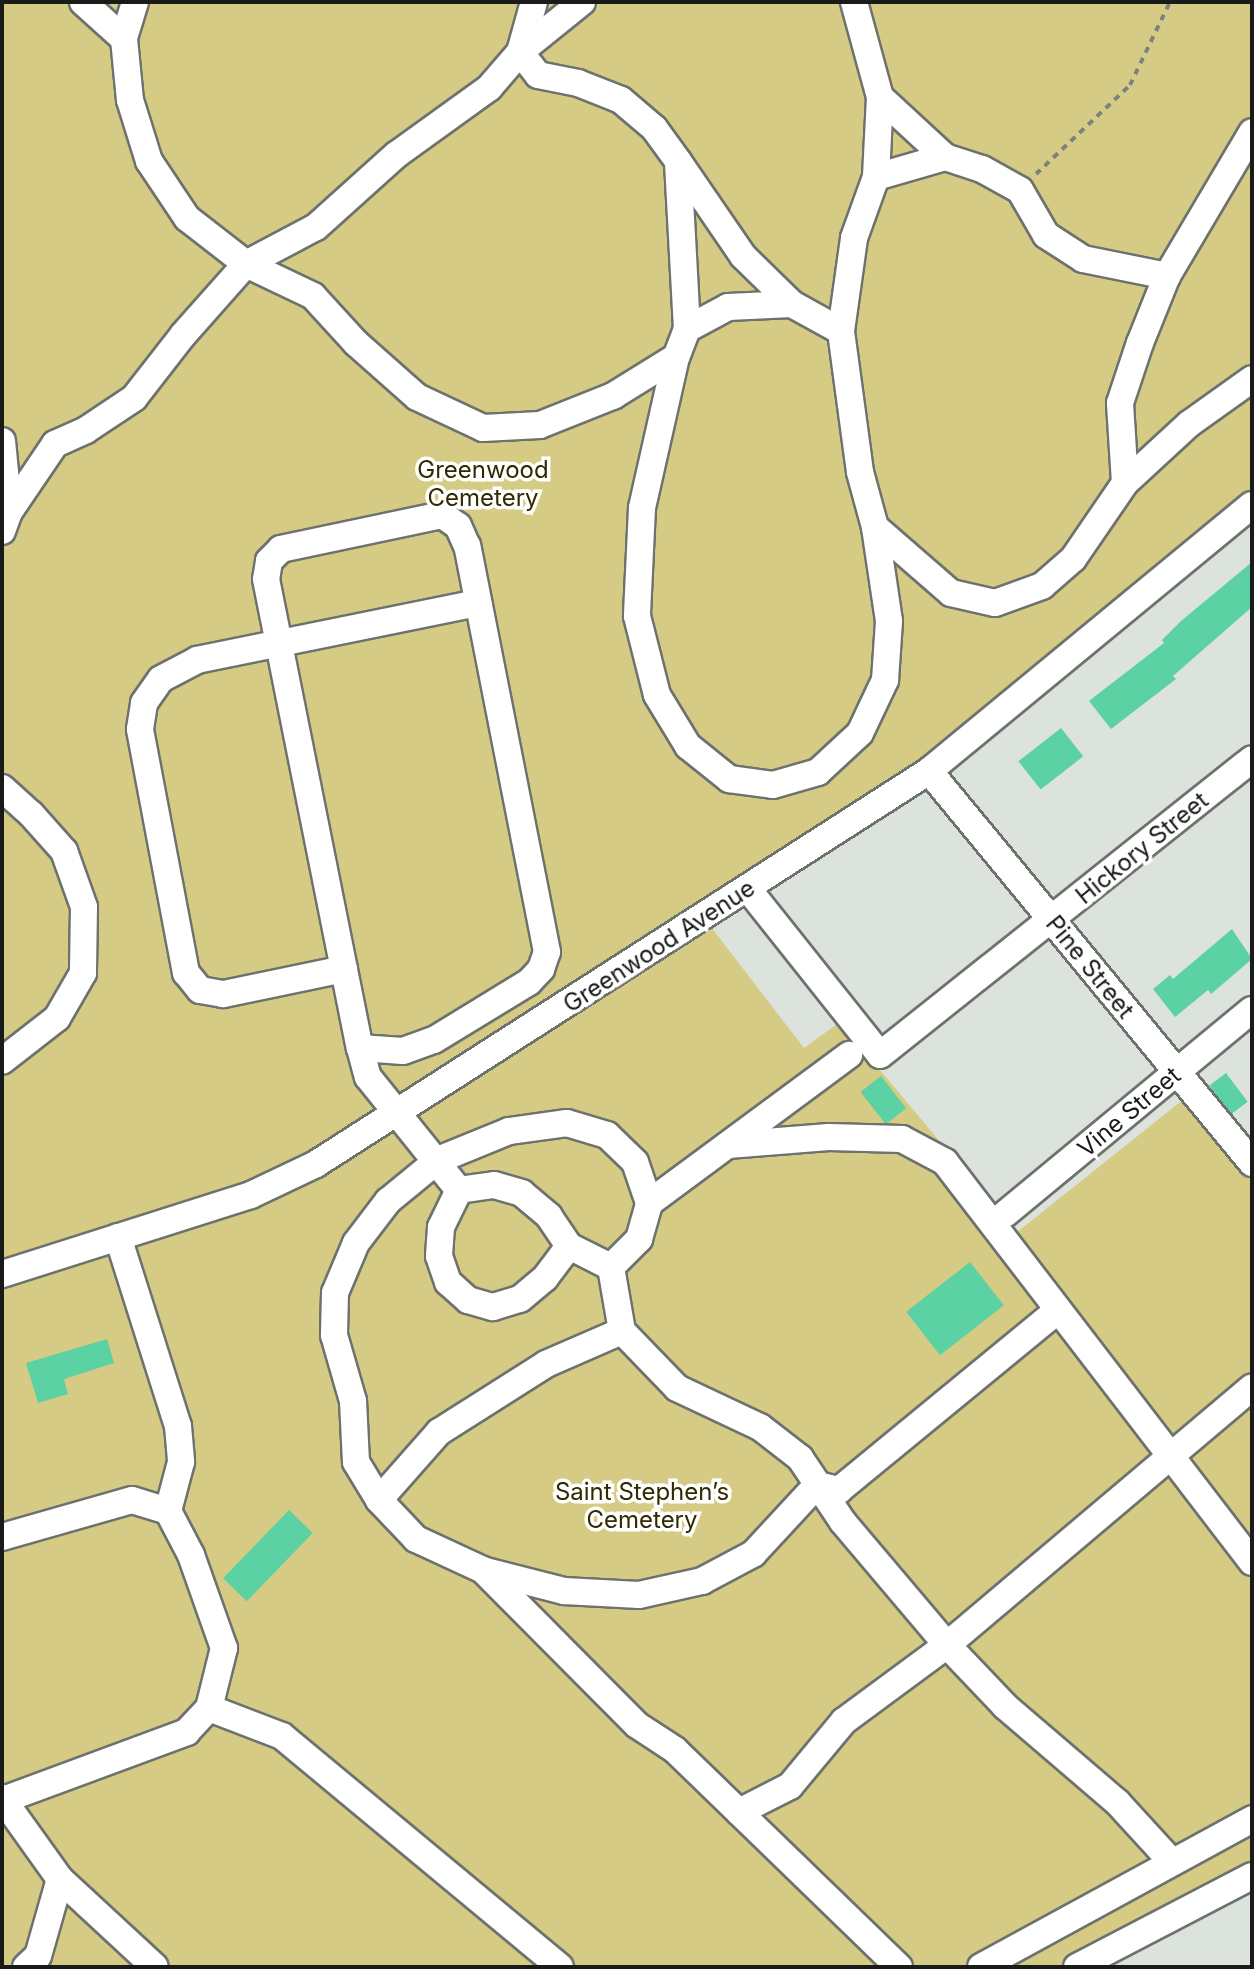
<!DOCTYPE html>
<meta charset="utf-8">
<style>
body{margin:0}
#map{position:relative;width:1254px;height:1969px;overflow:hidden;background:#dce2dc;font-family:Inter,sans-serif}
div>[style]{position:absolute}
.green>*{inset:0;background:#d5cb84}
.building>*{inset:0;background:#5bd1a4;transform-origin:0 0}
.path>*{height:4px;margin-top:-2px;transform-origin:0;background:repeating-linear-gradient(90deg,#7e827e 0 6px,transparent 0 12px)}
.roads{filter:drop-shadow(2px 0 #6d726d) drop-shadow(-2px 0 #6d726d) drop-shadow(0 2px #6d726d) drop-shadow(0 -2px #6d726d)}
.minor>*{height:26px;margin:-13px;padding:0 13px;transform-origin:13px;border-radius:13px;background:#fff}
span{translate:-50% -50%;white-space:nowrap;text-align:center;line-height:1.15;-webkit-text-stroke:7px #fff;paint-order:stroke}
.park-label{font-size:24px;color:#312a00}
.street-label{font-size:24px;color:#191b19}
.frame{position:absolute;inset:0;border:4px solid #191b19;pointer-events:none}
</style>
<div id="map">
<div class="green">
<i style="clip-path:polygon(2px 2px,1252px 2px,1252px 505px,929px 771px,704px 918px,804px 1048px,840px 1022px,1016px 1233px,1184px 1099px,1252px 1183px,1252px 1871px,1077px 1967px,2px 1967px)"></i>
</div>
<div class="building">
<i style="clip-path:polygon(1252px 562px,1252px 607px,1173px 676px,1176px 679px,1111px 729px,1089px 701px,1164px 643px,1162px 640px,1181px 621px)"></i>
<i style="left:1061px;top:728px;width:36px;height:54px;rotate:52deg"></i>
<i style="clip-path:polygon(1232px 929px,1252px 959px,1211px 994px,1208px 990px,1175px 1017px,1153px 989px,1170px 975px,1173px 979px)"></i>
<i style="left:1226px;top:1073px;width:36px;height:21px;rotate:53deg"></i>
<i style="left:881px;top:1076px;width:41px;height:26px;rotate:52deg"></i>
<i style="left:970px;top:1262px;width:55px;height:81px;rotate:52deg"></i>
<i style="clip-path:polygon(107px 1339px,114px 1363px,64px 1379px,68px 1394px,38px 1403px,26px 1363px)"></i>
<i style="left:289px;top:1510px;width:33px;height:95px;rotate:44deg"></i>
</div>
<div class="path">
<i style="left:1036px;top:174px;width:129px;rotate:-43.4deg"></i>
<i style="left:1130px;top:85px;width:92px;rotate:-64.3deg"></i>
</div>
<div class="roads">
<div class="minor">
<i style="left:83px;top:2px;width:55px;rotate:42.1deg"></i>
<i style="left:135px;top:2px;width:39px;rotate:107deg"></i>
<i style="left:124px;top:39px;width:61px;rotate:84.4deg"></i>
<i style="left:130px;top:100px;width:64px;rotate:72.7deg"></i>
<i style="left:149px;top:161px;width:69px;rotate:56.3deg"></i>
<i style="left:187px;top:218px;width:75px;rotate:37.9deg"></i>
<i style="left:246px;top:264px;width:74px;rotate:25.5deg"></i>
<i style="left:313px;top:296px;width:64px;rotate:47.5deg"></i>
<i style="left:356px;top:343px;width:81px;rotate:41.5deg"></i>
<i style="left:417px;top:397px;width:73px;rotate:25.2deg"></i>
<i style="left:483px;top:428px;width:57px;rotate:-3deg"></i>
<i style="left:540px;top:425px;width:79px;rotate:-21.7deg"></i>
<i style="left:613px;top:396px;width:74px;rotate:-31.8deg"></i>
<i style="left:582px;top:2px;width:80px;rotate:141.1deg"></i>
<i style="left:520px;top:52px;width:29px;rotate:52deg"></i>
<i style="left:538px;top:75px;width:41px;rotate:11.3deg"></i>
<i style="left:578px;top:83px;width:46px;rotate:21.6deg"></i>
<i style="left:621px;top:100px;width:43px;rotate:40.3deg"></i>
<i style="left:654px;top:128px;width:41px;rotate:54deg"></i>
<i style="left:678px;top:161px;width:115px;rotate:55.6deg"></i>
<i style="left:743px;top:256px;width:69px;rotate:44.4deg"></i>
<i style="left:792px;top:304px;width:64px;rotate:177.3deg"></i>
<i style="left:728px;top:307px;width:47px;rotate:151.8deg"></i>
<i style="left:687px;top:329px;width:168px;rotate:-93.1deg"></i>
<i style="left:854px;top:2px;width:98px;rotate:74.7deg"></i>
<i style="left:945px;top:157px;width:39px;rotate:18deg"></i>
<i style="left:982px;top:169px;width:43px;rotate:28.9deg"></i>
<i style="left:1020px;top:190px;width:52px;rotate:60deg"></i>
<i style="left:1046px;top:235px;width:44px;rotate:33deg"></i>
<i style="left:1083px;top:259px;width:86px;rotate:11.4deg"></i>
<i style="left:792px;top:304px;width:56px;rotate:28.9deg"></i>
<i style="left:841px;top:331px;width:94px;rotate:-82deg"></i>
<i style="left:854px;top:238px;width:65px;rotate:-70.2deg"></i>
<i style="left:876px;top:177px;width:72px;rotate:-16.2deg"></i>
<i style="left:945px;top:157px;width:88px;rotate:-137.3deg"></i>
<i style="left:880px;top:97px;width:80px;rotate:92.9deg"></i>
<i style="left:687px;top:329px;width:30px;rotate:111deg"></i>
<i style="left:676px;top:357px;width:155px;rotate:102.7deg"></i>
<i style="left:642px;top:508px;width:108px;rotate:92.7deg"></i>
<i style="left:637px;top:616px;width:81px;rotate:75.8deg"></i>
<i style="left:657px;top:695px;width:60px;rotate:58.7deg"></i>
<i style="left:688px;top:746px;width:53px;rotate:38.8deg"></i>
<i style="left:729px;top:779px;width:44px;rotate:7.8deg"></i>
<i style="left:773px;top:785px;width:47px;rotate:-16.1deg"></i>
<i style="left:818px;top:772px;width:57px;rotate:-42.9deg"></i>
<i style="left:860px;top:733px;width:59px;rotate:-64.7deg"></i>
<i style="left:885px;top:680px;width:59px;rotate:-86.1deg"></i>
<i style="left:889px;top:621px;width:95px;rotate:-98.5deg"></i>
<i style="left:875px;top:527px;width:57px;rotate:-105.3deg"></i>
<i style="left:860px;top:472px;width:142px;rotate:-97.7deg"></i>
<i style="left:2px;top:441px;width:71px;rotate:84.4deg"></i>
<i style="left:1125px;top:483px;width:80px;rotate:-93.6deg"></i>
<i style="left:1120px;top:403px;width:63px;rotate:-71.6deg"></i>
<i style="left:1140px;top:343px;width:72px;rotate:-68.1deg"></i>
<i style="left:1167px;top:276px;width:167px;rotate:-59.4deg"></i>
<i style="left:875px;top:527px;width:101px;rotate:41deg"></i>
<i style="left:951px;top:593px;width:45px;rotate:12.8deg"></i>
<i style="left:995px;top:603px;width:50px;rotate:-19.9deg"></i>
<i style="left:1042px;top:586px;width:41px;rotate:-41.1deg"></i>
<i style="left:1073px;top:559px;width:92px;rotate:-55.6deg"></i>
<i style="left:1125px;top:483px;width:87px;rotate:-42.7deg"></i>
<i style="left:1189px;top:424px;width:77px;rotate:-35.5deg"></i>
<i style="left:2px;top:531px;width:20px;rotate:-70deg"></i>
<i style="left:9px;top:512px;width:82px;rotate:-55.9deg"></i>
<i style="left:55px;top:444px;width:34px;rotate:-24deg"></i>
<i style="left:86px;top:430px;width:58px;rotate:-33.7deg"></i>
<i style="left:134px;top:398px;width:80px;rotate:-52.1deg"></i>
<i style="left:183px;top:335px;width:95px;rotate:-48.4deg"></i>
<i style="left:246px;top:264px;width:79px;rotate:-27.9deg"></i>
<i style="left:316px;top:227px;width:108px;rotate:-42deg"></i>
<i style="left:396px;top:155px;width:115px;rotate:-35.8deg"></i>
<i style="left:489px;top:88px;width:48px;rotate:-49.3deg"></i>
<i style="left:520px;top:52px;width:52px;rotate:-74.4deg"></i>
<i style="left:929px;top:771px;width:508px;rotate:50.51deg"></i>
<i style="left:2px;top:788px;width:39px;rotate:42deg"></i>
<i style="left:31px;top:814px;width:50px;rotate:48.3deg"></i>
<i style="left:64px;top:851px;width:59px;rotate:70.3deg"></i>
<i style="left:84px;top:907px;width:66px;rotate:90.9deg"></i>
<i style="left:83px;top:973px;width:52px;rotate:120deg"></i>
<i style="left:57px;top:1018px;width:70px;rotate:142deg"></i>
<i style="left:748px;top:889px;width:212px;rotate:51.5deg"></i>
<i style="left:880px;top:1055px;width:475px;rotate:-38.5deg"></i>
<i style="left:344px;top:969px;width:124px;rotate:168.3deg"></i>
<i style="left:223px;top:994px;width:23px;rotate:-170deg"></i>
<i style="left:200px;top:990px;width:22px;rotate:-129deg"></i>
<i style="left:186px;top:973px;width:248px;rotate:-100.7deg"></i>
<i style="left:140px;top:729px;width:26px;rotate:-81deg"></i>
<i style="left:144px;top:703px;width:29px;rotate:-55deg"></i>
<i style="left:161px;top:679px;width:41px;rotate:-27.8deg"></i>
<i style="left:197px;top:660px;width:287px;rotate:-11.5deg"></i>
<i style="left:360px;top:1048px;width:43px;rotate:4deg"></i>
<i style="left:403px;top:1051px;width:33px;rotate:-20deg"></i>
<i style="left:434px;top:1040px;width:111px;rotate:-31.4deg"></i>
<i style="left:529px;top:982px;width:18px;rotate:-47deg"></i>
<i style="left:541px;top:969px;width:18px;rotate:-71deg"></i>
<i style="left:547px;top:952px;width:414px;rotate:-101.1deg"></i>
<i style="left:467px;top:546px;width:22px;rotate:-114deg"></i>
<i style="left:458px;top:526px;width:19px;rotate:-145deg"></i>
<i style="left:442px;top:515px;width:165px;rotate:168.1deg"></i>
<i style="left:281px;top:549px;width:17px;rotate:135deg"></i>
<i style="left:269px;top:561px;width:18px;rotate:99deg"></i>
<i style="left:266px;top:579px;width:478px;rotate:78.7deg"></i>
<i style="left:360px;top:1048px;width:30px;rotate:75deg"></i>
<i style="left:368px;top:1077px;width:145px;rotate:51.2deg"></i>
<i style="left:459px;top:1190px;width:41px;rotate:115.9deg"></i>
<i style="left:441px;top:1227px;width:29px;rotate:94deg"></i>
<i style="left:439px;top:1256px;width:28px;rotate:71deg"></i>
<i style="left:448px;top:1282px;width:27px;rotate:42deg"></i>
<i style="left:468px;top:1300px;width:26px;rotate:16deg"></i>
<i style="left:493px;top:1307px;width:28px;rotate:-17deg"></i>
<i style="left:520px;top:1299px;width:33px;rotate:-40deg"></i>
<i style="left:545px;top:1278px;width:40px;rotate:-53deg"></i>
<i style="left:569px;top:1246px;width:36px;rotate:-124deg"></i>
<i style="left:549px;top:1216px;width:35px;rotate:-140deg"></i>
<i style="left:522px;top:1193px;width:29px;rotate:-164deg"></i>
<i style="left:494px;top:1185px;width:35px;rotate:172deg"></i>
<i style="left:728px;top:1145px;width:101px;rotate:-4.5deg"></i>
<i style="left:829px;top:1137px;width:73px;rotate:1.6deg"></i>
<i style="left:902px;top:1139px;width:49px;rotate:28.1deg"></i>
<i style="left:945px;top:1162px;width:504px;rotate:52.49deg"></i>
<i style="left:649px;top:1203px;width:249px;rotate:-36.5deg"></i>
<i style="left:1005px;top:1214px;width:320px;rotate:-39.6deg"></i>
<i style="left:118px;top:1237px;width:198px;rotate:72.4deg"></i>
<i style="left:178px;top:1426px;width:36px;rotate:85deg"></i>
<i style="left:181px;top:1462px;width:51px;rotate:104.9deg"></i>
<i style="left:569px;top:1246px;width:47px;rotate:26.6deg"></i>
<i style="left:611px;top:1267px;width:40px;rotate:-45deg"></i>
<i style="left:639px;top:1239px;width:37px;rotate:-74deg"></i>
<i style="left:649px;top:1203px;width:43px;rotate:-108.9deg"></i>
<i style="left:635px;top:1162px;width:39px;rotate:-136deg"></i>
<i style="left:607px;top:1135px;width:42px;rotate:-163.3deg"></i>
<i style="left:567px;top:1123px;width:59px;rotate:172.1deg"></i>
<i style="left:509px;top:1131px;width:77px;rotate:157.8deg"></i>
<i style="left:438px;top:1160px;width:65px;rotate:140.6deg"></i>
<i style="left:388px;top:1201px;width:53px;rotate:127.3deg"></i>
<i style="left:356px;top:1243px;width:54px;rotate:112.8deg"></i>
<i style="left:335px;top:1293px;width:42px;rotate:91.4deg"></i>
<i style="left:334px;top:1335px;width:69px;rotate:73.9deg"></i>
<i style="left:353px;top:1401px;width:61px;rotate:87.2deg"></i>
<i style="left:356px;top:1462px;width:44px;rotate:58.8deg"></i>
<i style="left:379px;top:1500px;width:91px;rotate:-48.6deg"></i>
<i style="left:439px;top:1432px;width:127px;rotate:-32.4deg"></i>
<i style="left:546px;top:1364px;width:83px;rotate:-23.5deg"></i>
<i style="left:622px;top:1331px;width:65px;rotate:-99.8deg"></i>
<i style="left:2px;top:1274px;width:261px;rotate:-17.6deg"></i>
<i style="left:251px;top:1195px;width:72px;rotate:-25.5deg"></i>
<i style="left:316px;top:1164px;width:728px;rotate:-32.66deg"></i>
<i style="left:929px;top:771px;width:418px;rotate:-39.5deg"></i>
<i style="left:622px;top:1331px;width:79px;rotate:46deg"></i>
<i style="left:677px;top:1388px;width:92px;rotate:25.2deg"></i>
<i style="left:760px;top:1427px;width:51px;rotate:37.8deg"></i>
<i style="left:800px;top:1458px;width:77px;rotate:56.1deg"></i>
<i style="left:843px;top:1522px;width:161px;rotate:49.8deg"></i>
<i style="left:947px;top:1645px;width:84px;rotate:46.4deg"></i>
<i style="left:1005px;top:1706px;width:148px;rotate:40.6deg"></i>
<i style="left:1117px;top:1802px;width:81px;rotate:47.5deg"></i>
<i style="left:379px;top:1500px;width:54px;rotate:46.5deg"></i>
<i style="left:416px;top:1539px;width:74px;rotate:24.8deg"></i>
<i style="left:483px;top:1570px;width:218px;rotate:45.2deg"></i>
<i style="left:637px;top:1725px;width:45px;rotate:33.3deg"></i>
<i style="left:675px;top:1750px;width:312px;rotate:44.1deg"></i>
<i style="left:2px;top:1537px;width:135px;rotate:-15.9deg"></i>
<i style="left:132px;top:1500px;width:38px;rotate:17deg"></i>
<i style="left:168px;top:1511px;width:50px;rotate:62.4deg"></i>
<i style="left:191px;top:1555px;width:99px;rotate:70.5deg"></i>
<i style="left:224px;top:1648px;width:62px;rotate:104deg"></i>
<i style="left:209px;top:1708px;width:33px;rotate:133deg"></i>
<i style="left:187px;top:1732px;width:196px;rotate:159.7deg"></i>
<i style="left:486px;top:1571px;width:81px;rotate:14.4deg"></i>
<i style="left:564px;top:1591px;width:75px;rotate:3.1deg"></i>
<i style="left:639px;top:1595px;width:65px;rotate:-12.5deg"></i>
<i style="left:702px;top:1581px;width:58px;rotate:-27.9deg"></i>
<i style="left:753px;top:1554px;width:94px;rotate:-47.2deg"></i>
<i style="left:817px;top:1485px;width:23px;rotate:13deg"></i>
<i style="left:839px;top:1490px;width:283px;rotate:-39.4deg"></i>
<i style="left:209px;top:1708px;width:78px;rotate:21deg"></i>
<i style="left:282px;top:1736px;width:361px;rotate:39.7deg"></i>
<i style="left:2px;top:1798px;width:100px;rotate:54.4deg"></i>
<i style="left:60px;top:1879px;width:129px;rotate:42.8deg"></i>
<i style="left:739px;top:1812px;width:57px;rotate:-27deg"></i>
<i style="left:790px;top:1786px;width:85px;rotate:-50.3deg"></i>
<i style="left:844px;top:1721px;width:128px;rotate:-36.4deg"></i>
<i style="left:947px;top:1645px;width:399px;rotate:-40.2deg"></i>
<i style="left:26px;top:1967px;width:16px;rotate:-43deg"></i>
<i style="left:38px;top:1956px;width:80px;rotate:-74.1deg"></i>
<i style="left:981px;top:1967px;width:309px;rotate:-28.6deg"></i>
<i style="left:1077px;top:1967px;width:197px;rotate:-27.5deg"></i>
</div>
</div>
<div class="park-label">
<span style="left:483px;top:484px">Greenwood<br>Cemetery</span>
<span style="left:642px;top:1506px">Saint Stephen’s<br>Cemetery</span>
</div>
<div class="street-label">
<span style="left:1142px;top:848px;rotate:-39deg">Hickory Street</span>
<span style="left:659px;top:946px;rotate:-33deg">Greenwood Avenue</span>
<span style="left:1090px;top:967px;rotate:51deg">Pine Street</span>
<span style="left:1129px;top:1112px;rotate:-40deg">Vine Street</span>
</div>
<div class="frame"></div>
</div>
